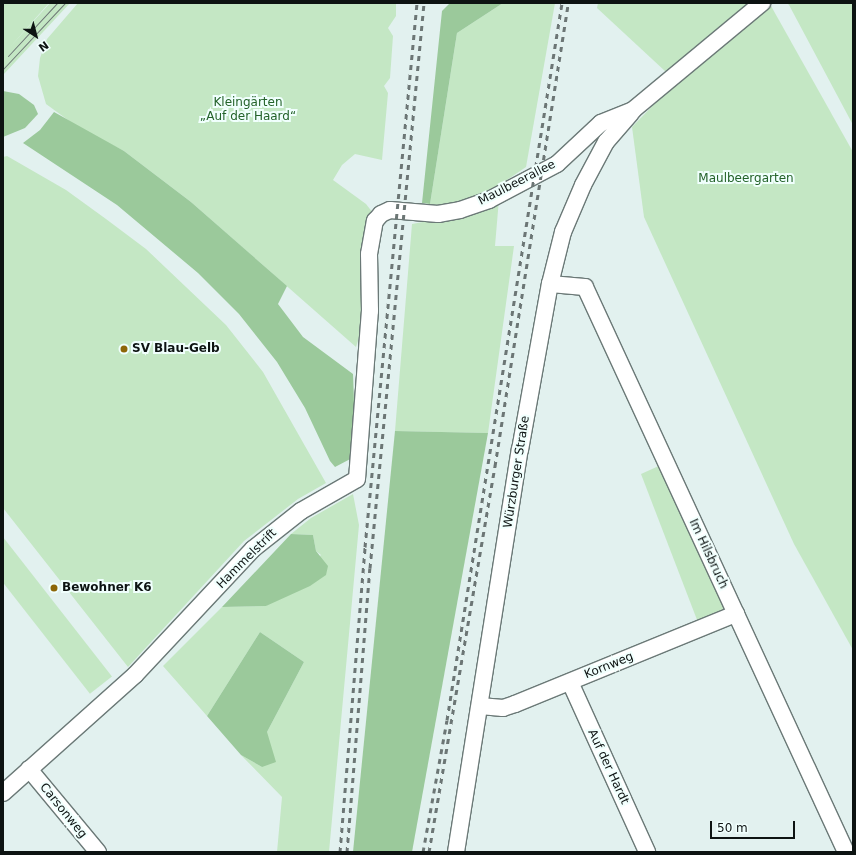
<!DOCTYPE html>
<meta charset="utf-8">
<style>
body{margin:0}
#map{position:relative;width:856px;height:855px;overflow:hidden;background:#e2f1ef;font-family:"DejaVu Sans",sans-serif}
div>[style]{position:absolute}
.green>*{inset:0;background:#c4e7c4;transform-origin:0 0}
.forest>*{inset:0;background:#9bc99b}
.roads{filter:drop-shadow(1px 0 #6b7977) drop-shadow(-1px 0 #6b7977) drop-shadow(0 1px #6b7977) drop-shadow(0 -1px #6b7977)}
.minor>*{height:16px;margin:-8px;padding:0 8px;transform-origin:8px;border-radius:8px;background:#fff}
.tram>*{height:1px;margin:-0.5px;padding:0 0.5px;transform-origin:0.5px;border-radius:0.5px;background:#6c7675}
.rail>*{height:3px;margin-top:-1.5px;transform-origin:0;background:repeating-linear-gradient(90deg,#6c7675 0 5px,transparent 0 10px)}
.dots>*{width:11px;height:11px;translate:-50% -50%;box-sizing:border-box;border:2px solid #f0fffd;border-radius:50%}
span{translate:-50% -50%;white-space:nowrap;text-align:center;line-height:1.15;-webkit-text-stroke:4px #f0fffd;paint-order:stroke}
.park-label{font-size:12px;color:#236229}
.street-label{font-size:12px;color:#0d1312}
.poi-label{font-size:12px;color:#0d1312;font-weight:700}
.left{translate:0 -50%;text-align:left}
.frame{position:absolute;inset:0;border:4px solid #0d1312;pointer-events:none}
.north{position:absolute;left:16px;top:16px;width:40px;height:40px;-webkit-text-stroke:3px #f0fffd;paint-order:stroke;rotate:144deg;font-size:11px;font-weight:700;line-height:16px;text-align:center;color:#0d1312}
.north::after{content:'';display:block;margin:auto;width:14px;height:18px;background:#0d1312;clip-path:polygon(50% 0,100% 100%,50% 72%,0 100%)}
.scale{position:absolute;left:710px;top:821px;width:85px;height:18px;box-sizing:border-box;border:2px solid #0d1312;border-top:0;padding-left:5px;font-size:12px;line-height:14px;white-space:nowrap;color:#0d1312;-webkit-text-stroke:3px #f0fffd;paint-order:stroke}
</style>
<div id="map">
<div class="green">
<i style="clip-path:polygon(3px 3px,49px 3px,10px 47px,50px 3px,70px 3px,3px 75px)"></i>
<i style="clip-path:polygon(78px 3px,396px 3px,396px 16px,388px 28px,393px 36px,390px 78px,384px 86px,388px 93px,382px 160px,355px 154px,342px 165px,333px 180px,366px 204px,373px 213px,363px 273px,362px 328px,356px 347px,191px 202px,124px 151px,79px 128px,46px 104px,38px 76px,40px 58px,47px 39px)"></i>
<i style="clip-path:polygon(503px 3px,555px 3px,526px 167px,492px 190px,452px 207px,440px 208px,430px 204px,457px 33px)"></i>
<i style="clip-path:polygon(598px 3px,749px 3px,666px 72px,597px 8px)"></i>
<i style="clip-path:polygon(787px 3px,853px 3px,853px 125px,789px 5px)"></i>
<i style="clip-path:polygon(771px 6px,853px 152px,853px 650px,794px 544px,644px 217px,632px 127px,670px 88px)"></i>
<i style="clip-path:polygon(7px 156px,66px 190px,106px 219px,146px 249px,226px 325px,263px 372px,326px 483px,298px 499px,244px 541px,128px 667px,3px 508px,3px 157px)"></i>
<i style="clip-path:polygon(499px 199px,495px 246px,514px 246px,488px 433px,395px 431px,412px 224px,450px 217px)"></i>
<i style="clip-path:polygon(661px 465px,725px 605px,723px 615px,699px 625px,641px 474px)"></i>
<i style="clip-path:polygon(353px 494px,359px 525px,329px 852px,277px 852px,282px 797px,241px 755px,262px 767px,267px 732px,304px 662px,260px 632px,207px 716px,163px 666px,222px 607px,266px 606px,321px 555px,316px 551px,313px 535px,291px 534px,311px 518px)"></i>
<i style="left:3px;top:537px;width:177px;height:28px;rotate:52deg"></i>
</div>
<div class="forest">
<i style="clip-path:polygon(450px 3px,503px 3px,457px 33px,430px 204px,422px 203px,442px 11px)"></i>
<i style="clip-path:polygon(3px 91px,19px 94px,34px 105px,38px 114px,25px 128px,3px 137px)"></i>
<i style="clip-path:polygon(54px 112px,124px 151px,191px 202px,287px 286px,278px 304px,303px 337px,353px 374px,356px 456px,335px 467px,330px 461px,305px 408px,277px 362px,239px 314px,198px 273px,117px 205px,23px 143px,40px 130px)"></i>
<i style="clip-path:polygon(395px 431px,488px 433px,412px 852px,353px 852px)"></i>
<i style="clip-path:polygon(291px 534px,313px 535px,316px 551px,328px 566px,326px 575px,310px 586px,266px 606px,222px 607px)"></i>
<i style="clip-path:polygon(260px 632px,304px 662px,267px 732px,276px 762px,262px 767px,241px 755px,207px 716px)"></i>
</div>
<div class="roads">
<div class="minor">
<i style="left:550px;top:284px;width:35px;rotate:5deg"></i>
<i style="left:585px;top:287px;width:622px;rotate:65.21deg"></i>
<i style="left:570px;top:682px;width:187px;rotate:65.6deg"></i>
<i style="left:480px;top:706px;width:23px;rotate:5deg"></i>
<i style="left:503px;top:708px;width:13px;rotate:-18deg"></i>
<i style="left:515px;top:704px;width:239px;rotate:-22.2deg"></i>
<i style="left:29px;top:769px;width:108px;rotate:50.3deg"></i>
<i style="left:3px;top:793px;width:177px;rotate:-41.8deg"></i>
<i style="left:135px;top:675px;width:173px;rotate:-46.9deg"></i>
<i style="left:253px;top:549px;width:61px;rotate:-38.4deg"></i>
<i style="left:301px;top:511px;width:64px;rotate:-29.7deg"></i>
<i style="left:357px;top:479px;width:169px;rotate:-85.6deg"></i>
<i style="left:370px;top:311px;width:57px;rotate:-91deg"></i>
<i style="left:369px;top:254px;width:34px;rotate:-80deg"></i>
<i style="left:375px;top:221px;width:9px;rotate:-49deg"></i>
<i style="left:381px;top:214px;width:10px;rotate:-24deg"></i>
<i style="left:390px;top:210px;width:48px;rotate:4.8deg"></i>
<i style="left:438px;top:214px;width:22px;rotate:-10deg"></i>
<i style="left:460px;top:210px;width:31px;rotate:-19deg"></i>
<i style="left:489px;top:200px;width:77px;rotate:-27.9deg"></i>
<i style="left:557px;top:164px;width:60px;rotate:-43deg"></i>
<i style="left:601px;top:123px;width:35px;rotate:-22deg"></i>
<i style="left:633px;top:110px;width:168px;rotate:-39.7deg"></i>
<i style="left:456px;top:852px;width:407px;rotate:-81deg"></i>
<i style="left:520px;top:450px;width:169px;rotate:-79.8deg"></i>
<i style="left:550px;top:284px;width:54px;rotate:-76deg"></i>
<i style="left:563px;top:232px;width:51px;rotate:-66.9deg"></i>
<i style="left:583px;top:185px;width:49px;rotate:-61.9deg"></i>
<i style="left:606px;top:142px;width:38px;rotate:-49deg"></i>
</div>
</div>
<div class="tram">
<i style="left:8px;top:56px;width:72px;rotate:-47.2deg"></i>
<i style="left:3px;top:69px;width:91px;rotate:-46.8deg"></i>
</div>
<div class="rail">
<i style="left:340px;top:852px;width:306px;rotate:-85.3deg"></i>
<i style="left:365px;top:547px;width:546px;rotate:-84.54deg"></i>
<i style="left:347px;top:852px;width:285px;rotate:-85.4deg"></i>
<i style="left:370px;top:568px;width:568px;rotate:-84.54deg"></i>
<i style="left:423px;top:852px;width:134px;rotate:-79.7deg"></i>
<i style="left:447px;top:720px;width:726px;rotate:-80.89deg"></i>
<i style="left:429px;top:852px;width:392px;rotate:-80.3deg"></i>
<i style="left:495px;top:466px;width:469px;rotate:-81deg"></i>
</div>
<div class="dots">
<i style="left:124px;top:349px;background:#8d6608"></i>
<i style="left:54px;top:588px;background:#8d6608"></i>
</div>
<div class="park-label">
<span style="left:248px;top:110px">Kleingärten<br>„Auf der Haard“</span>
<span style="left:746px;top:179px">Maulbeergarten</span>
</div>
<div class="street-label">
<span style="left:517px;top:183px;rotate:-27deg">Maulbeerallee</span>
<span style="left:517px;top:472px;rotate:-81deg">Würzburger Straße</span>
<span style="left:708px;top:554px;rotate:65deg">Im Hilsbruch</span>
<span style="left:247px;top:559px;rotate:-45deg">Hammelstrift</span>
<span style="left:609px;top:666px;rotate:-22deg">Kornweg</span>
<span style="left:608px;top:767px;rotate:65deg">Auf der Hardt</span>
<span style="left:63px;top:811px;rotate:51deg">Carsonweg</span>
</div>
<div class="poi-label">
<span class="left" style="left:132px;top:349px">SV Blau-Gelb</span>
<span class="left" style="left:62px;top:588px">Bewohner K6</span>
</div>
<div class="frame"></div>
<div class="north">N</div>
<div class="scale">50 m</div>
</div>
